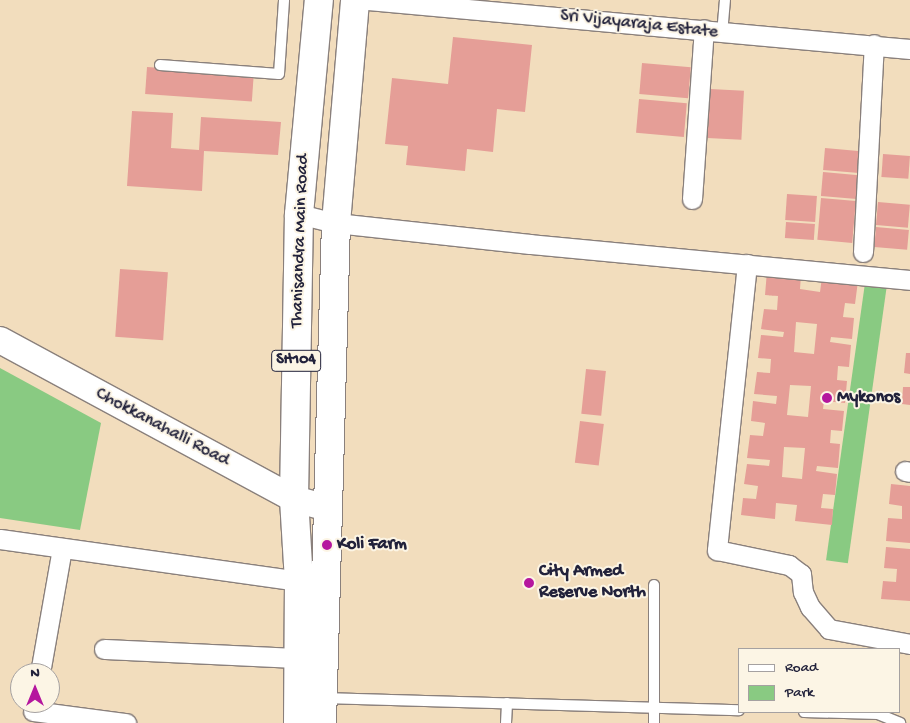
<!DOCTYPE html>
<style>
body{margin:0}
#map{position:relative;width:910px;height:723px;overflow:hidden;background:#f2ddbd;font-family:"Gochi Hand",sans-serif}
div>[style]{position:absolute}
.green>*{inset:0;background:#89ca82;transform-origin:0 0}
.building>*{inset:0;background:#e59e97;transform-origin:0 0}
.roads{filter:drop-shadow(1px 0 #8a807c) drop-shadow(-1px 0 #8a807c) drop-shadow(0 1px #8a807c) drop-shadow(0 -1px #8a807c)}
.lane>*{height:10px;margin:-5px;padding:0 5px;transform-origin:5px;border-radius:5px;background:#fff}
.street>*{height:19px;margin:-9.5px;padding:0 9.5px;transform-origin:9.5px;border-radius:9.5px;background:#fff}
.secondary>*{height:26px;margin:-13px;padding:0 13px;transform-origin:13px;border-radius:13px;background:#fff}
.primary>*{height:28px;margin:-14px;padding:0 14px;transform-origin:14px;border-radius:14px;background:#fff}
.dots>*{width:14px;height:14px;translate:-50% -50%;box-sizing:border-box;border:2px solid #fcf5e5;border-radius:50%}
span{translate:-50% -50%;white-space:nowrap;text-align:center;line-height:1.15;-webkit-text-stroke:4px #fcf5e5;paint-order:stroke}
.shield-label span{padding:1px 4px;background:#fcf5e5;border:1px solid;border-radius:4px;-webkit-text-stroke-width:0}
.shield-label{font-size:16px;color:#22223b;font-weight:700}
.street-label{font-size:18px;color:#22223b}
.poi-label{font-size:18px;color:#22223b;font-weight:700}
.left{translate:0 -50%;text-align:left}
.legend{position:absolute;left:738px;top:648px;width:162px;height:65px;box-sizing:border-box;background:#fcf5e5;border:1px solid #a5a1a1;margin:0;padding:6px 9px;list-style:none;font-size:15px;color:#22223b}
.legend li{display:flex;align-items:center;gap:10px;height:25px}
.legend b{width:25px;border:1px solid #a5a1a1}
.north{position:absolute;left:10px;top:663px;width:50px;height:50px;box-sizing:border-box;background:#fcf5e5;border:1px solid #a5a1a1;border-radius:50%;rotate:0deg;font-size:14px;font-weight:700;line-height:20px;text-align:center;color:#22223b}
.north::after{content:'';display:block;margin:auto;width:18px;height:22px;background:#b5179e;clip-path:polygon(50% 0,100% 100%,50% 72%,0 100%)}
</style>
<div id="map">
<div class="green">
<i style="left:865px;top:283px;width:22px;height:280px;rotate:8deg"></i>
<i style="clip-path:polygon(0 368px,101px 423px,80px 530px,0 518px)"></i>
</div>
<div class="building">
<i style="clip-path:polygon(453px 37px,532px 45px,525px 112px,497px 109px,493px 152px,467px 149px,465px 171px,406px 165px,408px 146px,385px 144px,392px 78px,448px 84px)"></i>
<i style="left:642px;top:63px;width:49px;height:31px;rotate:5deg"></i>
<i style="left:147px;top:67px;width:107px;height:27px;rotate:4deg"></i>
<i style="left:710px;top:89px;width:34px;height:49px;rotate:3deg"></i>
<i style="left:639px;top:99px;width:48px;height:34px;rotate:5deg"></i>
<i style="clip-path:polygon(132px 111px,173px 113px,171px 148px,199px 150px,201px 117px,281px 122px,278px 155px,204px 151px,202px 191px,127px 186px)"></i>
<i style="left:825px;top:148px;width:36px;height:22px;rotate:5deg"></i>
<i style="left:883px;top:154px;width:27px;height:23px;rotate:4deg"></i>
<i style="left:823px;top:172px;width:36px;height:24px;rotate:5deg"></i>
<i style="left:787px;top:194px;width:30px;height:26px;rotate:4deg"></i>
<i style="left:821px;top:198px;width:35px;height:42px;rotate:5deg"></i>
<i style="left:878px;top:202px;width:32px;height:23px;rotate:5deg"></i>
<i style="left:786px;top:222px;width:29px;height:16px;rotate:4deg"></i>
<i style="left:876px;top:227px;width:33px;height:20px;rotate:5deg"></i>
<i style="left:120px;top:269px;width:48px;height:68px;rotate:4deg"></i>
<i style="clip-path:polygon(evenodd,767px 271px,801px 275px,800px 289px,820px 292px,822px 277px,858px 281px,855px 304px,845px 303px,843px 317px,854px 318px,852px 339px,831px 337px,830px 342px,851px 345px,849px 367px,838px 366px,837px 380px,847px 381px,845px 403px,824px 401px,823px 409px,844px 411px,842px 431px,831px 430px,830px 443px,840px 444px,838px 468px,817px 466px,816px 471px,837px 474px,835px 495px,823px 494px,821px 508px,833px 509px,832px 525px,795px 521px,797px 505px,776px 503px,775px 519px,741px 515px,743px 498px,756px 499px,758px 486px,744px 484px,747px 464px,769px 466px,770px 460px,747px 458px,750px 435px,763px 436px,765px 423px,751px 421px,753px 401px,776px 404px,777px 396px,754px 394px,757px 372px,770px 373px,771px 359px,758px 358px,761px 335px,783px 337px,784px 332px,761px 329px,764px 309px,777px 310px,778px 296px,765px 295px,767px 271px,796px 322px,817px 324px,814px 354px,794px 352px,796px 322px,767px 271px,790px 385px,811px 386px,808px 417px,787px 415px,790px 385px,767px 271px,784px 447px,805px 448px,802px 479px,782px 477px,784px 447px)"></i>
<i style="clip-path:polygon(906px 353px,910px 353px,910px 374px,904px 373px)"></i>
<i style="left:586px;top:369px;width:20px;height:45px;rotate:6deg"></i>
<i style="clip-path:polygon(903px 387px,910px 387px,910px 405px,902px 404px)"></i>
<i style="left:580px;top:421px;width:24px;height:42px;rotate:7deg"></i>
<i style="clip-path:polygon(891px 484px,910px 486px,910px 543px,886px 541px,888px 518px,902px 519px,902px 506px,889px 504px)"></i>
<i style="clip-path:polygon(886px 547px,910px 549px,910px 601px,881px 599px,883px 581px,896px 582px,897px 569px,884px 568px)"></i>
</div>
<div class="roads">
<div class="lane">
<i style="left:722px;top:34px;width:34px;rotate:-85deg"></i>
<i style="left:160px;top:65px;width:119px;rotate:4.3deg"></i>
<i style="left:279px;top:74px;width:74px;rotate:-86.1deg"></i>
<i style="left:654px;top:585px;width:138px;rotate:90deg"></i>
<i style="left:323px;top:698px;width:416px;rotate:1.7deg"></i>
<i style="left:804px;top:712px;width:74px;rotate:1.5deg"></i>
<i style="left:878px;top:714px;width:24px;rotate:22deg"></i>
<i style="left:506px;top:723px;width:20px;rotate:-87deg"></i>
</div>
<div class="street">
<i style="left:368px;top:0;width:544px;rotate:5.17deg"></i>
<i style="left:692px;top:199px;width:170px;rotate:-86deg"></i>
<i style="left:299px;top:214px;width:38px;rotate:14deg"></i>
<i style="left:336px;top:223px;width:195px;rotate:6.2deg"></i>
<i style="left:530px;top:244px;width:382px;rotate:5.4deg"></i>
<i style="left:863px;top:252px;width:208px;rotate:-87deg"></i>
<i style="left:747px;top:264px;width:288px;rotate:96deg"></i>
<i style="left:717px;top:550px;width:74px;rotate:11.8deg"></i>
<i style="left:789px;top:565px;width:15px;rotate:37deg"></i>
<i style="left:801px;top:574px;width:18px;rotate:84deg"></i>
<i style="left:803px;top:592px;width:17px;rotate:65deg"></i>
<i style="left:810px;top:607px;width:29px;rotate:49deg"></i>
<i style="left:829px;top:629px;width:82px;rotate:10.5deg"></i>
<i style="left:905px;top:471px;width:5px;rotate:11deg"></i>
<i style="left:0;top:539px;width:302px;rotate:8deg"></i>
<i style="left:104px;top:649px;width:193px;rotate:2.7deg"></i>
<i style="left:40px;top:673px;width:127px;rotate:-80deg"></i>
<i style="left:33px;top:711px;width:94px;rotate:7.4deg"></i>
</div>
<div class="secondary">
<i style="left:0;top:340px;width:334px;rotate:28.4deg"></i>
<i style="left:294px;top:499px;width:35px;rotate:15deg"></i>
</div>
<div class="primary">
<i style="left:298px;top:723px;width:142px;rotate:-89.6deg"></i>
<i style="left:299px;top:581px;width:82px;rotate:-93.5deg"></i>
<i style="left:294px;top:499px;width:285px;rotate:-89deg"></i>
<i style="left:299px;top:214px;width:215px;rotate:-84.7deg"></i>
<i style="left:322px;top:723px;width:500px;rotate:-88.4deg"></i>
<i style="left:336px;top:223px;width:224px;rotate:-85.1deg"></i>
</div>
</div>
<div class="dots">
<i style="left:827px;top:398px;background:#b5179e"></i>
<i style="left:327px;top:545px;background:#b5179e"></i>
<i style="left:529px;top:583px;background:#b5179e"></i>
</div>
<div class="shield-label">
<span style="left:296px;top:361px">SH104</span>
</div>
<div class="street-label">
<span style="left:639px;top:25px;rotate:6deg">Sri Vijayaraja Estate</span>
<span style="left:301px;top:241px;rotate:-88deg">Thanisandra Main Road</span>
<span style="left:162px;top:428px;rotate:28deg">Chokkanahalli Road</span>
</div>
<div class="poi-label">
<span class="left" style="left:837px;top:398px">Mykonos</span>
<span class="left" style="left:337px;top:545px">Koli Farm</span>
<span class="left" style="left:539px;top:583px">City Armed<br>Reserve North</span>
</div>
<ul class="legend">
<li><b style="height:6px;background:#fff"></b>Road</li>
<li><b style="height:14px;background:#89ca82"></b>Park</li>
</ul>
<div class="north">N</div>
</div>
